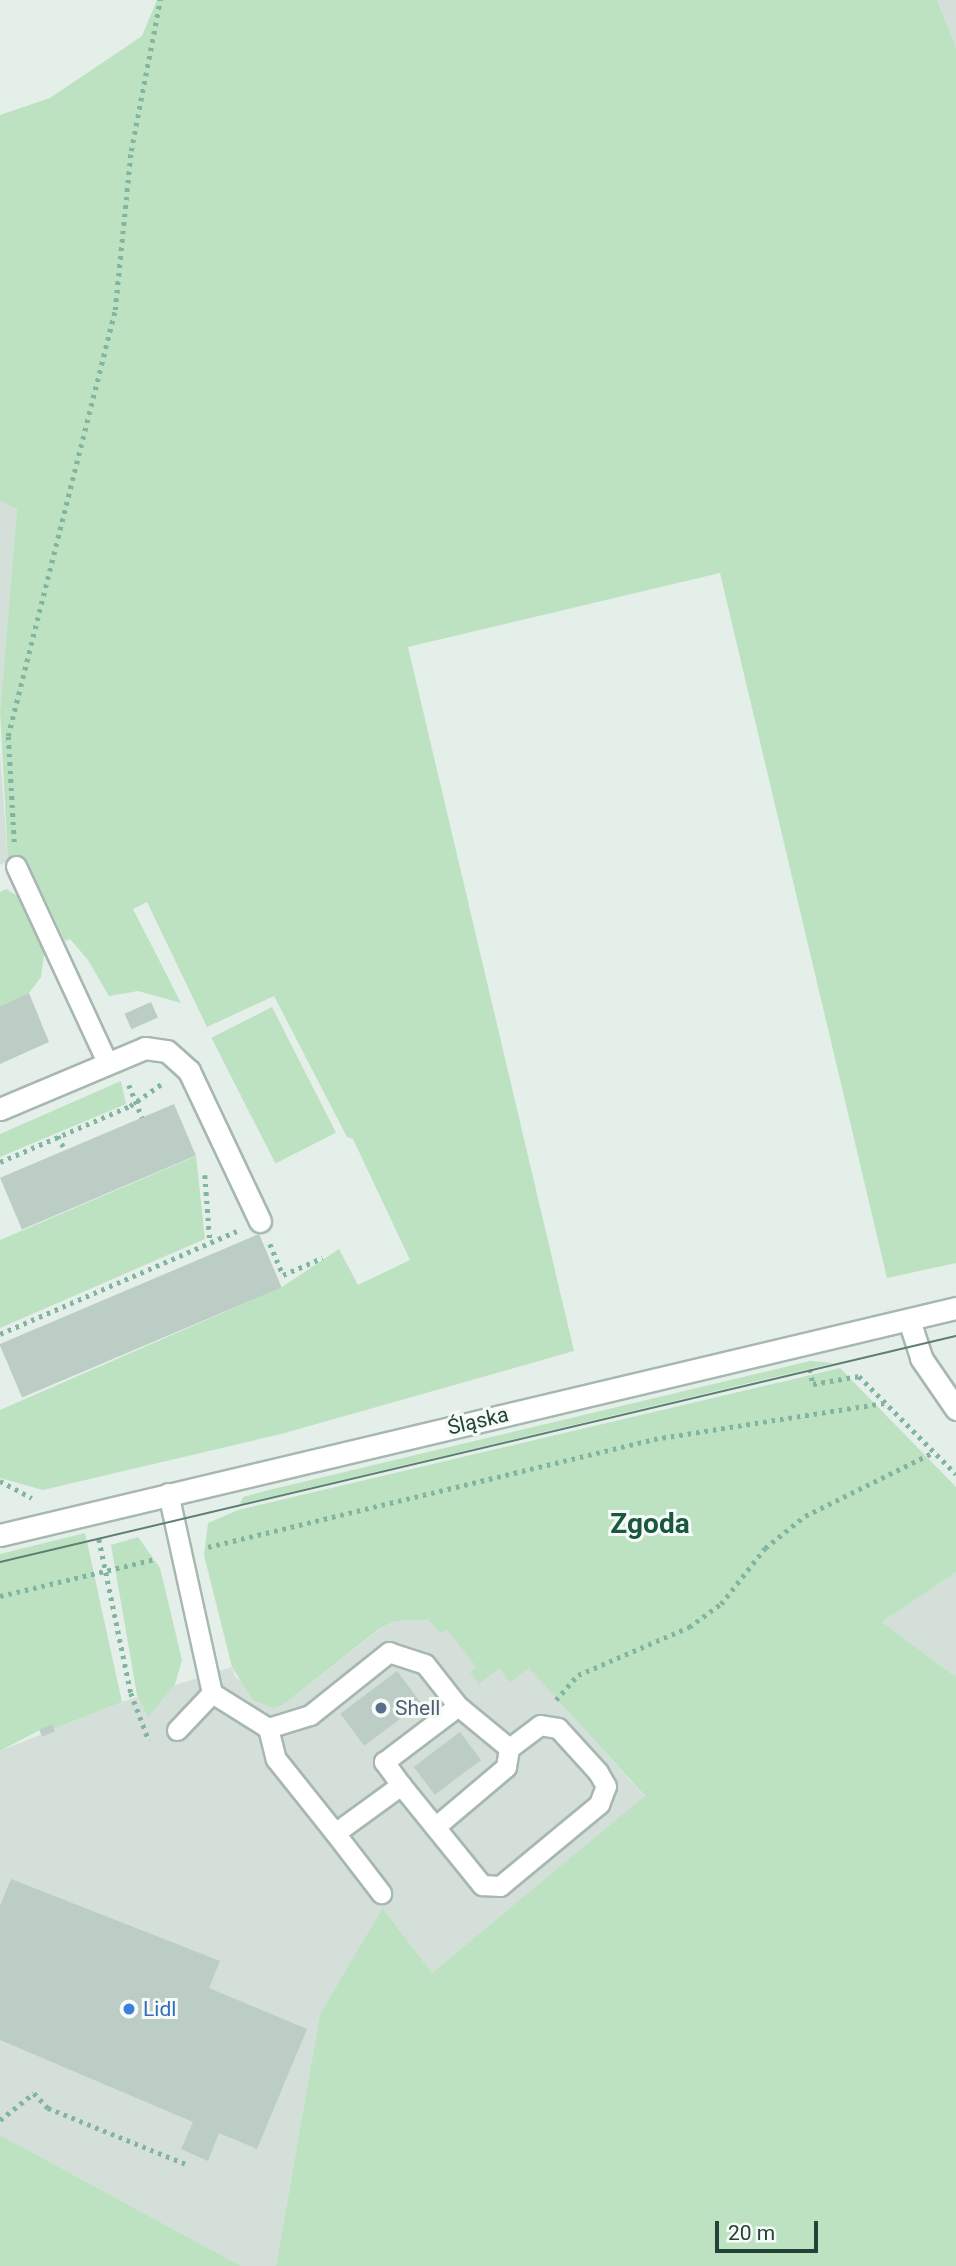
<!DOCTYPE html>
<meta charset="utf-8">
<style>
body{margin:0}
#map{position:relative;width:956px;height:2266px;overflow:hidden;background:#e5efe9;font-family:Roboto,sans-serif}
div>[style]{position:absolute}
.built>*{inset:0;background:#d3dfd8}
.green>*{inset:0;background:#bce2c2;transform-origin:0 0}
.building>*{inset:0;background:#bccdc5;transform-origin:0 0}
.path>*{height:4.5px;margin-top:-2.25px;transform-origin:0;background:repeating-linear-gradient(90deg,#82b59f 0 3.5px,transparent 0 8.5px)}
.roads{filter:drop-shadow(2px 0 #a7b8b0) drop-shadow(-2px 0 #a7b8b0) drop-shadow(0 2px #a7b8b0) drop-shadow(0 -2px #a7b8b0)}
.lane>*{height:19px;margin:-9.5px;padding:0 9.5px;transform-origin:9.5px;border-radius:9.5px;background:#fff}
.street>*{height:21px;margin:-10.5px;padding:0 10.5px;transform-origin:10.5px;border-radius:10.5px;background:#fff}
.secondary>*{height:21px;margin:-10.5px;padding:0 10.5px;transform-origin:10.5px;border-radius:10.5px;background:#fff}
.tram>*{height:2px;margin:-1px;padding:0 1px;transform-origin:1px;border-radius:1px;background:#5d7e71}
.dots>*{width:19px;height:19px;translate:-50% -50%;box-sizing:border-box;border:4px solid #f6fbf8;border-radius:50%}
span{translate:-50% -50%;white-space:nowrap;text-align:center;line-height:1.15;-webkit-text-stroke:6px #f6fbf8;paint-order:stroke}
.street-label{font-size:21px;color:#224336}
.service-label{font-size:21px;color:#4e5e75}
.left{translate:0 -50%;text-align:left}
.shop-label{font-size:21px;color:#366cbe}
.district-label{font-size:28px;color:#1b5842;font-weight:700}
.scale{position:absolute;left:715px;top:2221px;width:103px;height:32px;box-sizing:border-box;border:4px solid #224336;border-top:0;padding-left:9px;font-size:21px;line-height:24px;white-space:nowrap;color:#224336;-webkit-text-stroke:5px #f6fbf8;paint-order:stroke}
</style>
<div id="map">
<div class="built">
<i style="clip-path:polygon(937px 0,956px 0,956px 48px)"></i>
<i style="clip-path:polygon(0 501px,17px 509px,0 711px)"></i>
<i style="clip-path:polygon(0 752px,8px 861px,0 865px)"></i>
<i style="clip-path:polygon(956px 1572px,956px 1677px,882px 1622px)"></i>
<i style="clip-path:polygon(428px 1620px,441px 1633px,447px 1628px,476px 1667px,529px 1667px,645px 1797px,432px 1973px,384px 1909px,320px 2014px,276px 2266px,241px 2266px,0 2135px,0 1751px,122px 1702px,232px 1667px,235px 1677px,284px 1704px,380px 1629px,395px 1621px)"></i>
</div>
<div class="green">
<i style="clip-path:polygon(157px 0,937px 0,956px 48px,956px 1263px,887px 1278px,720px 573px,408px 647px,574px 1351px,281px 1434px,43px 1490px,0 1478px,0 1410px,282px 1287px,339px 1249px,358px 1285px,410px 1260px,353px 1139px,347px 1137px,274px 996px,207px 1027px,147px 902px,133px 909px,181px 1003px,138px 991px,109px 996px,88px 960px,70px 939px,65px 941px,26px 859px,8px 861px,0 711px,17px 509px,0 501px,0 115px,50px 98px,142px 36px)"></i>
<i style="clip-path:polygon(6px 889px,21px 898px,44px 954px,41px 977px,29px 993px,0 1006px,0 892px)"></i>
<i style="left:272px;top:1007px;width:141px;height:68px;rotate:63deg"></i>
<i style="clip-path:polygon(121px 1081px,126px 1104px,0 1157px,0 1134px)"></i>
<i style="clip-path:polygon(196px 1156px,205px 1239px,0 1328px,0 1240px)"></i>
<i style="clip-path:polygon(810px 1361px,834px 1363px,240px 1504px,243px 1497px,273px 1489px)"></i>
<i style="clip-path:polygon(840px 1368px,956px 1487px,956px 1572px,882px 1622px,956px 1677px,956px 2266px,276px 2266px,320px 2014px,383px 1908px,432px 1973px,645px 1796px,529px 1668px,510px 1682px,499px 1668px,479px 1684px,470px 1672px,476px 1667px,447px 1629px,441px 1633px,428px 1620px,395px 1621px,379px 1629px,284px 1704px,274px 1708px,253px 1700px,232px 1667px,204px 1555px,208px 1523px,238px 1510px)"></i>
<i style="clip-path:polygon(85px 1533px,122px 1702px,54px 1729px,51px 1724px,0 1751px,0 1554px)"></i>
<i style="clip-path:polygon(138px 1537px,160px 1568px,182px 1660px,175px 1684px,148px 1717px,137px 1695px,111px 1545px)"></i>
<i style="clip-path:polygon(0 2135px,241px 2266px,0 2266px)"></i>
</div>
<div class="building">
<i style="clip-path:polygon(29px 993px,49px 1042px,0 1064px,0 1006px)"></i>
<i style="left:151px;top:1002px;width:17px;height:29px;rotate:66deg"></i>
<i style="left:174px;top:1104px;width:56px;height:189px;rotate:67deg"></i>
<i style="left:259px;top:1234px;width:58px;height:282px;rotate:67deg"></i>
<i style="left:397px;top:1671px;width:40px;height:71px;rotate:53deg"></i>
<i style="left:52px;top:1724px;width:8px;height:14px;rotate:67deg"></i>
<i style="left:460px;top:1732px;width:35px;height:58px;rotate:53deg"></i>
<i style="clip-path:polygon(11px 1879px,220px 1961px,209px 1988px,307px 2029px,257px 2149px,219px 2133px,208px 2161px,181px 2149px,193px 2122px,0 2040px,0 1906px)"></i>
</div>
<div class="path">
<i style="left:14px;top:842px;width:106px;rotate:-93.2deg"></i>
<i style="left:8px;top:736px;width:439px;rotate:-75.9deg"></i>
<i style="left:115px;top:310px;width:160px;rotate:-84.3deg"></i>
<i style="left:131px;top:151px;width:154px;rotate:-79.1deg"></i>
<i style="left:129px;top:1085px;width:35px;rotate:68deg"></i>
<i style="left:58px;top:1136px;width:16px;rotate:63deg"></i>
<i style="left:0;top:1162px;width:142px;rotate:-23.3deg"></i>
<i style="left:130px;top:1106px;width:39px;rotate:-35deg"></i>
<i style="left:205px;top:1175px;width:67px;rotate:85.7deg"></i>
<i style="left:270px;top:1244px;width:34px;rotate:67deg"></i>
<i style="left:283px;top:1275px;width:43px;rotate:-23.6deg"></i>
<i style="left:0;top:1334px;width:258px;rotate:-23.5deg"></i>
<i style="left:810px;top:1369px;width:15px;rotate:79deg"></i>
<i style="left:813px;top:1384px;width:47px;rotate:-9.9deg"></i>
<i style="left:859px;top:1376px;width:138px;rotate:45.3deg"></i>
<i style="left:0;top:1481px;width:36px;rotate:28deg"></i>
<i style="left:99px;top:1539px;width:157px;rotate:78.3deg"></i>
<i style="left:131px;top:1693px;width:51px;rotate:69.4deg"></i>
<i style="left:208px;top:1547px;width:459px;rotate:-13.6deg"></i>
<i style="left:654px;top:1439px;width:233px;rotate:-8.9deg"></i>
<i style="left:0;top:1596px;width:159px;rotate:-13.4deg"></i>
<i style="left:556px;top:1700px;width:33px;rotate:-49deg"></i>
<i style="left:578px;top:1675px;width:121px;rotate:-23.4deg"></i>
<i style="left:689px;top:1627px;width:39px;rotate:-36deg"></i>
<i style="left:721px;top:1604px;width:71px;rotate:-51.8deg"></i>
<i style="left:765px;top:1548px;width:51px;rotate:-38.7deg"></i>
<i style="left:805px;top:1516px;width:144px;rotate:-26.4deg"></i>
<i style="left:0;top:2120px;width:43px;rotate:-38.5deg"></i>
<i style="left:34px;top:2093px;width:21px;rotate:47deg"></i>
<i style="left:48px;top:2108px;width:149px;rotate:22.1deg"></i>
</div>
<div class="roads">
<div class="lane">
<i style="left:16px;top:866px;width:218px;rotate:65.1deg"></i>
<i style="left:168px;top:1493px;width:205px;rotate:77.6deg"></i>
<i style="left:212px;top:1693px;width:51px;rotate:133.4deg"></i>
<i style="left:212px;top:1693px;width:66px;rotate:32deg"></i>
<i style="left:268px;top:1728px;width:32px;rotate:76deg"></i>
<i style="left:276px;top:1759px;width:95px;rotate:51.4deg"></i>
<i style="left:335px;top:1833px;width:82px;rotate:-36deg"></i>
<i style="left:401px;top:1785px;width:29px;rotate:-126deg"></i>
<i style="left:384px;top:1762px;width:93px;rotate:-37.1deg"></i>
<i style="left:458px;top:1706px;width:53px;rotate:-128.2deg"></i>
<i style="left:425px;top:1664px;width:38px;rotate:-162deg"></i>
<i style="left:389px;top:1652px;width:101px;rotate:141.4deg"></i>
<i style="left:310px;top:1715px;width:44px;rotate:162.8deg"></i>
<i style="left:401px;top:1785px;width:129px;rotate:51deg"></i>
<i style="left:482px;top:1885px;width:18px;rotate:3deg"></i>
<i style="left:500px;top:1886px;width:129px;rotate:-39.6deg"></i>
<i style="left:599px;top:1804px;width:19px;rotate:-69deg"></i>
<i style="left:606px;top:1786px;width:16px;rotate:-120deg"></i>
<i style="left:598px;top:1772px;width:59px;rotate:-132.3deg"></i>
<i style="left:558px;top:1728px;width:18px;rotate:-171deg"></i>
<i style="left:540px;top:1725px;width:39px;rotate:143deg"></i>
<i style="left:509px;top:1748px;width:66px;rotate:-140.5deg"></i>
<i style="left:435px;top:1827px;width:93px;rotate:-40.2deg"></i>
<i style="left:506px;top:1767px;width:19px;rotate:-81deg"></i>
<i style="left:335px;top:1833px;width:76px;rotate:52.5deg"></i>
</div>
<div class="street">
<i style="left:0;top:1109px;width:157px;rotate:-22.8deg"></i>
<i style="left:145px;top:1048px;width:22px;rotate:8deg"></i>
<i style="left:167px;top:1051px;width:30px;rotate:42deg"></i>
<i style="left:189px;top:1071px;width:166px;rotate:64.7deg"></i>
<i style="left:909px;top:1320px;width:40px;rotate:72deg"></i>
<i style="left:921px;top:1358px;width:62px;rotate:55.5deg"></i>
</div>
<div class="secondary">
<i style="left:0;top:1535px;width:983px;rotate:-13.36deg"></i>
</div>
</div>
<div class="tram">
<i style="left:0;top:1562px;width:982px;rotate:-13.3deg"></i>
</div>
<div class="dots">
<i style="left:381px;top:1708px;background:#5c6f8a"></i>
<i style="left:129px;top:2009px;background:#3f7fe0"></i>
</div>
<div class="street-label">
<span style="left:478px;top:1421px;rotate:-13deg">Śląska</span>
</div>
<div class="service-label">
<span class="left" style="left:395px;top:1708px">Shell</span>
</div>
<div class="shop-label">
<span class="left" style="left:143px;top:2009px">Lidl</span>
</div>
<div class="district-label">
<span style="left:650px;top:1524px">Zgoda</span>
</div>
<div class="scale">20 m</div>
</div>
